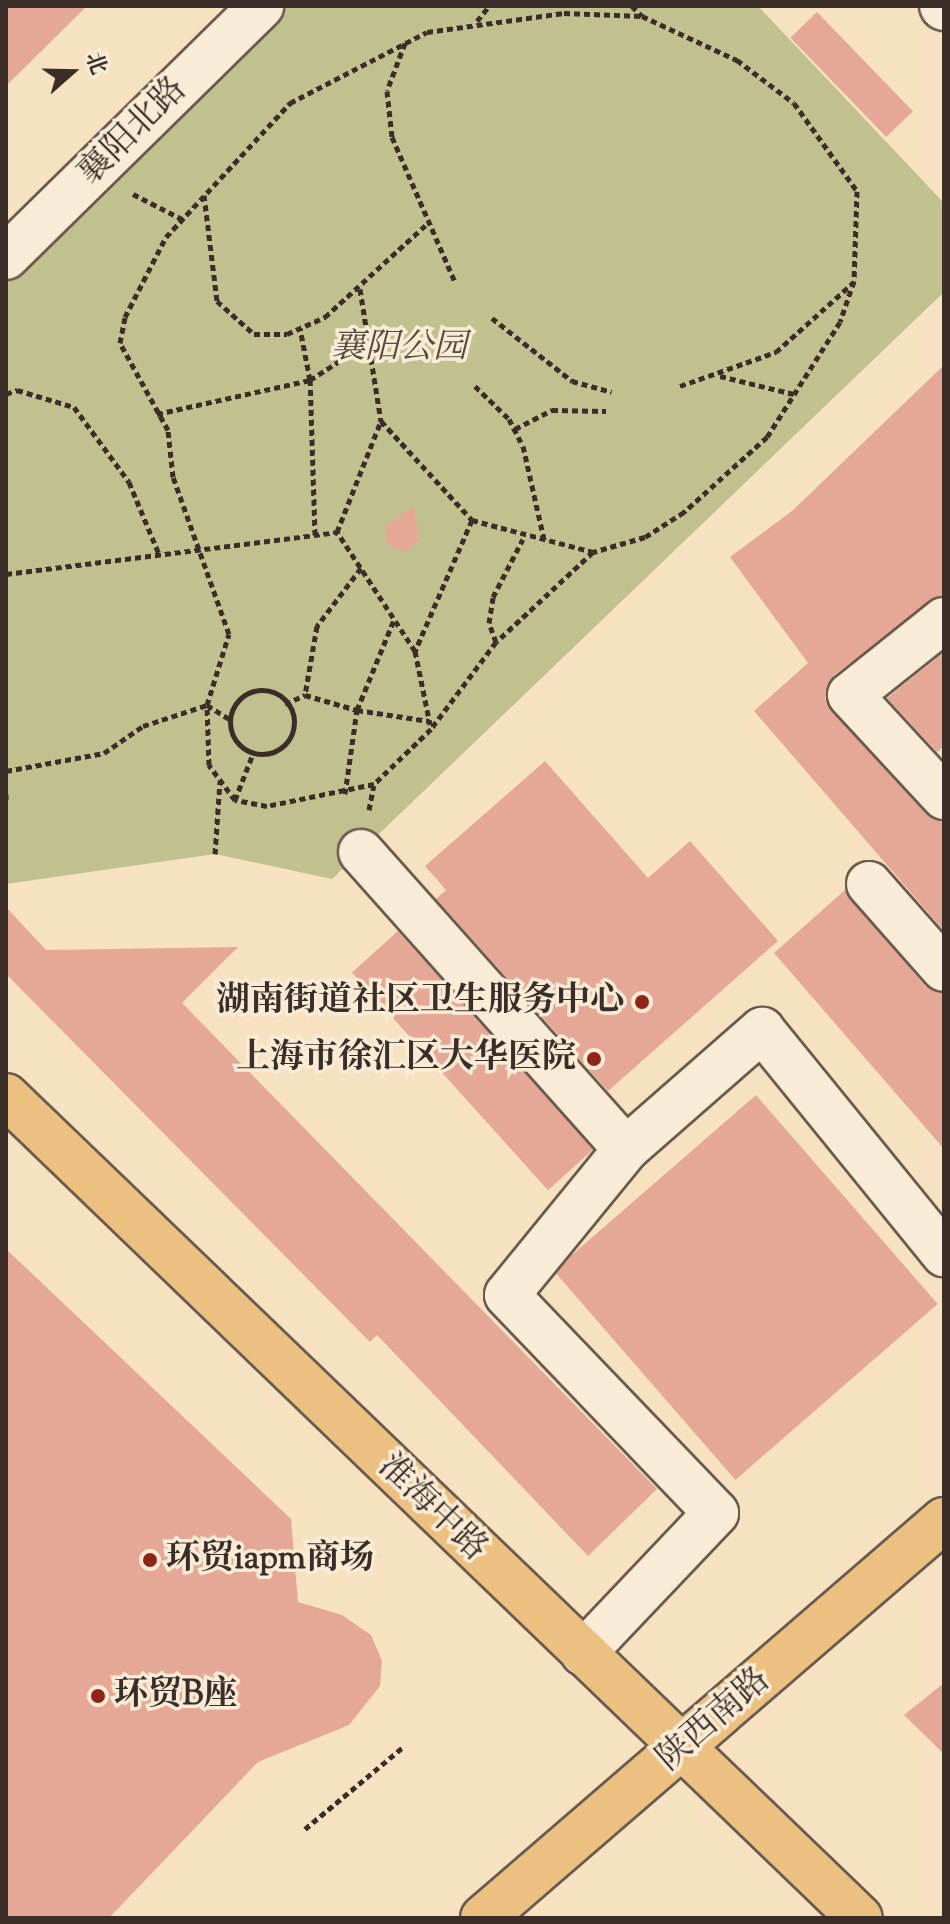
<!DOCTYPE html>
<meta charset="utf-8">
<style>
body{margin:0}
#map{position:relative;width:950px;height:1924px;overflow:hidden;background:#f6e1c0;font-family:"Sorts Mill Goudy","Noto Serif SC",serif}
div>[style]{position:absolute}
.green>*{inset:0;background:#c1c18f}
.building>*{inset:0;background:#e5a896;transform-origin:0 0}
.path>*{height:5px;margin-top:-2.5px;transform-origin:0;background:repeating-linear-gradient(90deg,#3b2e28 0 6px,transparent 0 10px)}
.path>.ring{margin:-2.5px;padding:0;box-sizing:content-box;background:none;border:5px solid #3b2e28;border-radius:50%}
.roads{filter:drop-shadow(2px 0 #6a5b4e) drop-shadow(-2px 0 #6a5b4e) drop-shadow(0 2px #6a5b4e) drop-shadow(0 -2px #6a5b4e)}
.minor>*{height:44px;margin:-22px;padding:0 22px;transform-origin:22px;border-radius:22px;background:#f9ecd6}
.major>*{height:44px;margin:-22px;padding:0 22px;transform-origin:22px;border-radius:22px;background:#ebc080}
.dots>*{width:22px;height:22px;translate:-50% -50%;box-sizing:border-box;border:4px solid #f9ecd6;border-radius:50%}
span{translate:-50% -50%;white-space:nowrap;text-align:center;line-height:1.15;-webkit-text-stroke:7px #f9ecd6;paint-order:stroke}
.street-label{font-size:34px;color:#3b2e28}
.park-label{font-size:34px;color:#564b3d;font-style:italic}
.poi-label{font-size:34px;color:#3b2e28;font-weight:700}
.right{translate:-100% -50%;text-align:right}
.left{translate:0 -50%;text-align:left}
.frame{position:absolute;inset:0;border:8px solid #3b2e28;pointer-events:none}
.north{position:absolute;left:32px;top:32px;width:80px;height:80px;-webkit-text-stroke:6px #f9ecd6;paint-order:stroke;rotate:70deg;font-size:22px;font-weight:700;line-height:32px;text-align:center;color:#3b2e28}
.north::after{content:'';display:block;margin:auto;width:28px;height:36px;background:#3b2e28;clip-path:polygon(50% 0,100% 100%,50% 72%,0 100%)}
</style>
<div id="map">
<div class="green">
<i style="clip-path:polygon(265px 6px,758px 6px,944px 203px,944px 292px,332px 879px,215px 854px,6px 884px,6px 268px)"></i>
</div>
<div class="building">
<i style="clip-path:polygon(6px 6px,87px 6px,6px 86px)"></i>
<i style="left:817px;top:12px;width:138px;height:37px;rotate:46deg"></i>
<i style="clip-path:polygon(944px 365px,944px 596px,834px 675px,825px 699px,926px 814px,944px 823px,944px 931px,754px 711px,808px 663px,730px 557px,792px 511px)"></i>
<i style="clip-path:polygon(414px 506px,419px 541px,404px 552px,387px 545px,385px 526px)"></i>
<i style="clip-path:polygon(944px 652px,944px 746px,937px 752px,887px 698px)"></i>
<i style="clip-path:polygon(545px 761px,648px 878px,690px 841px,778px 941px,608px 1091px,436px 899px,446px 890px,425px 866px)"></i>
<i style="clip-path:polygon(845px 890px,925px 986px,944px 993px,944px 1149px,774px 953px)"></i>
<i style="clip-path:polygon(6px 907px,46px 950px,238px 947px,182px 1003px,657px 1489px,588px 1556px,377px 1335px,370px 1342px,6px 974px)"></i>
<i style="left:398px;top:931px;width:293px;height:62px;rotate:48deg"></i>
<i style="left:756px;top:1095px;width:277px;height:268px;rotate:49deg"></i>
<i style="clip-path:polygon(6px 1249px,291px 1519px,298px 1602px,342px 1615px,371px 1635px,382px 1661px,380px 1686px,349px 1725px,258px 1762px,109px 1918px,6px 1918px)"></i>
<i style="clip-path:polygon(944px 1683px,944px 1754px,904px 1715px)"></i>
</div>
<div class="path">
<i style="left:632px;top:6px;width:14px;rotate:45deg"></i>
<i style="left:564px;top:13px;width:78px;rotate:2.2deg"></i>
<i style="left:642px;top:16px;width:105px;rotate:24.9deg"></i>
<i style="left:737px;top:60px;width:71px;rotate:37deg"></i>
<i style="left:794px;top:103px;width:108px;rotate:54.4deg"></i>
<i style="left:857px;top:191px;width:90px;rotate:91.9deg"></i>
<i style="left:854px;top:281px;width:43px;rotate:108.9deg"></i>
<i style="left:840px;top:322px;width:136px;rotate:122.4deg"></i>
<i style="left:767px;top:437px;width:112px;rotate:137.9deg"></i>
<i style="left:684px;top:512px;width:46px;rotate:147.3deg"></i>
<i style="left:645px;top:537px;width:54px;rotate:163.9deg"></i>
<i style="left:593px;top:552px;width:132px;rotate:137.1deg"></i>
<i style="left:496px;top:642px;width:109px;rotate:126.8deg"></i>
<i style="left:431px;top:729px;width:79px;rotate:136deg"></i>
<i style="left:374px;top:784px;width:109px;rotate:168.4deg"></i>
<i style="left:267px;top:806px;width:33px;rotate:-169deg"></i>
<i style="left:235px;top:800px;width:44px;rotate:-126.6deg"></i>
<i style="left:209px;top:765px;width:60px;rotate:-91.9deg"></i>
<i style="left:207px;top:705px;width:74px;rotate:-72.8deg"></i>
<i style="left:229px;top:634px;width:167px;rotate:-109.6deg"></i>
<i style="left:173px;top:477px;width:47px;rotate:-96.1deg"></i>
<i style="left:168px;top:430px;width:99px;rotate:-118.9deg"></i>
<i style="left:120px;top:343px;width:26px;rotate:-79deg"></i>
<i style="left:125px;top:317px;width:90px;rotate:-62.9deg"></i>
<i style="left:166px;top:237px;width:183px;rotate:-47.2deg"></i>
<i style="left:290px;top:103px;width:154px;rotate:-27.4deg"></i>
<i style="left:427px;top:32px;width:138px;rotate:-7.9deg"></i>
<i style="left:477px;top:21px;width:19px;rotate:-51deg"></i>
<i style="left:405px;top:43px;width:51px;rotate:110.6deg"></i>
<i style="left:387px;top:91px;width:46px;rotate:83.8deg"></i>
<i style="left:392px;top:137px;width:158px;rotate:66.5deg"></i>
<i style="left:133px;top:194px;width:55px;rotate:27deg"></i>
<i style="left:204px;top:195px;width:107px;rotate:83deg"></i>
<i style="left:217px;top:301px;width:50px;rotate:41.7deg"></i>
<i style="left:254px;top:334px;width:33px"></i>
<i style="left:287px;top:334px;width:42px;rotate:-24.1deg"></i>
<i style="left:325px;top:317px;width:142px;rotate:-42.4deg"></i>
<i style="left:360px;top:289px;width:134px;rotate:81deg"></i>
<i style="left:492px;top:318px;width:102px;rotate:38.2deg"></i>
<i style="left:572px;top:381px;width:41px;rotate:15.4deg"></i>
<i style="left:720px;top:376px;width:76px;rotate:13.7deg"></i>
<i style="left:475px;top:386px;width:47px;rotate:44.1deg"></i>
<i style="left:509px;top:419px;width:30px;rotate:63deg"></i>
<i style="left:523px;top:446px;width:100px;rotate:77.3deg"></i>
<i style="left:680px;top:386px;width:102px;rotate:-19.5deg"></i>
<i style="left:776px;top:352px;width:105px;rotate:-41.9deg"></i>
<i style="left:6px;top:394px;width:12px;rotate:-20deg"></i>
<i style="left:17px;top:390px;width:59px;rotate:16.6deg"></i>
<i style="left:74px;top:407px;width:93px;rotate:53.7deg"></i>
<i style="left:129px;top:482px;width:78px;rotate:67.4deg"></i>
<i style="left:157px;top:414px;width:157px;rotate:-12.5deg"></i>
<i style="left:310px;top:380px;width:53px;rotate:-100.9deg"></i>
<i style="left:381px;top:421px;width:134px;rotate:47.4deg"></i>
<i style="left:472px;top:520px;width:143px;rotate:113.5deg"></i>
<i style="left:415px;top:651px;width:142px;rotate:-123.2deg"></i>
<i style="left:337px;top:532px;width:119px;rotate:-68.4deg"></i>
<i style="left:515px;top:429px;width:42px;rotate:-27.2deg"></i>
<i style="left:552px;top:410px;width:54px;rotate:1.1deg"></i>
<i style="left:472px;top:520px;width:125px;rotate:14.8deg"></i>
<i style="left:315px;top:535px;width:155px;rotate:-91.8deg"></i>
<i style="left:310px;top:380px;width:70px;rotate:-32.8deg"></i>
<i style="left:361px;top:568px;width:73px;rotate:127.2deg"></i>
<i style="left:317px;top:626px;width:70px;rotate:99.9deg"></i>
<i style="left:305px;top:695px;width:54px;rotate:16.1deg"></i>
<i style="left:357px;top:710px;width:97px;rotate:-67.7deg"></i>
<i style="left:6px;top:574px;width:334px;rotate:-7.2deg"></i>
<i style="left:496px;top:642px;width:20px;rotate:-110deg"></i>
<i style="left:489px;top:623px;width:26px;rotate:-81deg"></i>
<i style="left:493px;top:597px;width:65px;rotate:-62.7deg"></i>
<i style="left:415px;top:651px;width:75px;rotate:78.4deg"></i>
<i class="ring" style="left:230px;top:690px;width:59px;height:59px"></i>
<i style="left:285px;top:704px;width:22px;rotate:-24deg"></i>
<i style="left:6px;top:771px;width:100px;rotate:-10.4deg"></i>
<i style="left:104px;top:753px;width:47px;rotate:-34.7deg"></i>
<i style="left:143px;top:726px;width:67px;rotate:-18.2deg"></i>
<i style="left:207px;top:705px;width:26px;rotate:32deg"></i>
<i style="left:6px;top:794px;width:7px;rotate:90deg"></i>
<i style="left:345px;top:794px;width:85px;rotate:-81.9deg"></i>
<i style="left:357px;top:710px;width:73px;rotate:8.7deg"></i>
<i style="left:235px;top:800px;width:53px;rotate:-68.8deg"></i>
<i style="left:369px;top:810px;width:25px;rotate:-79deg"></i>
<i style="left:215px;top:854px;width:73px;rotate:-86.1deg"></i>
<i style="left:305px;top:1829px;width:128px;rotate:-39.9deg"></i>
</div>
<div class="roads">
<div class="minor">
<i style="left:942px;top:6px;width:3px;rotate:45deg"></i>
<i style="left:6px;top:257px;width:358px;rotate:-44.5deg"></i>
<i style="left:944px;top:620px;width:120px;rotate:141.4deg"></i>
<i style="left:850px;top:695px;width:139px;rotate:47.3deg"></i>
<i style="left:361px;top:852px;width:398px;rotate:48.3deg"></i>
<i style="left:626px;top:1149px;width:188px;rotate:129.2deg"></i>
<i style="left:507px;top:1295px;width:302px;rotate:46.2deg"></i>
<i style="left:716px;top:1513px;width:193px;rotate:133.5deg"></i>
<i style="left:869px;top:884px;width:113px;rotate:48.6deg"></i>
<i style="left:626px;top:1149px;width:181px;rotate:-41.2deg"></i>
<i style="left:762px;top:1030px;width:289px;rotate:50.9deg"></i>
</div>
<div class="major">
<i style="left:6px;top:1096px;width:1185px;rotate:43.91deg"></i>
<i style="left:483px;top:1918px;width:609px;rotate:-40.81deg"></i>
</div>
</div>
<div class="dots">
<i style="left:642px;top:1002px;background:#8f2418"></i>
<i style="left:594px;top:1059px;background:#8f2418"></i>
<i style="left:150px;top:1560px;background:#8f2418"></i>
<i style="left:98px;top:1696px;background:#8f2418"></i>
</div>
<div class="street-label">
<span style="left:133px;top:132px;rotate:-45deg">襄阳北路</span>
<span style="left:432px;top:1508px;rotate:44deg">淮海中路</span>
<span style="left:714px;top:1720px;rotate:-41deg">陕西南路</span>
</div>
<div class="park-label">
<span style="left:399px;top:349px">襄阳公园</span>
</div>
<div class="poi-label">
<span class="right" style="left:624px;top:1002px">湖南街道社区卫生服务中心</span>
<span class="right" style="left:576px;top:1059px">上海市徐汇区大华医院</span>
<span class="left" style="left:166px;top:1560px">环贸iapm商场</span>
<span class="left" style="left:114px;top:1696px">环贸B座</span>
</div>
<div class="frame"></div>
<div class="north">北</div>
</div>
